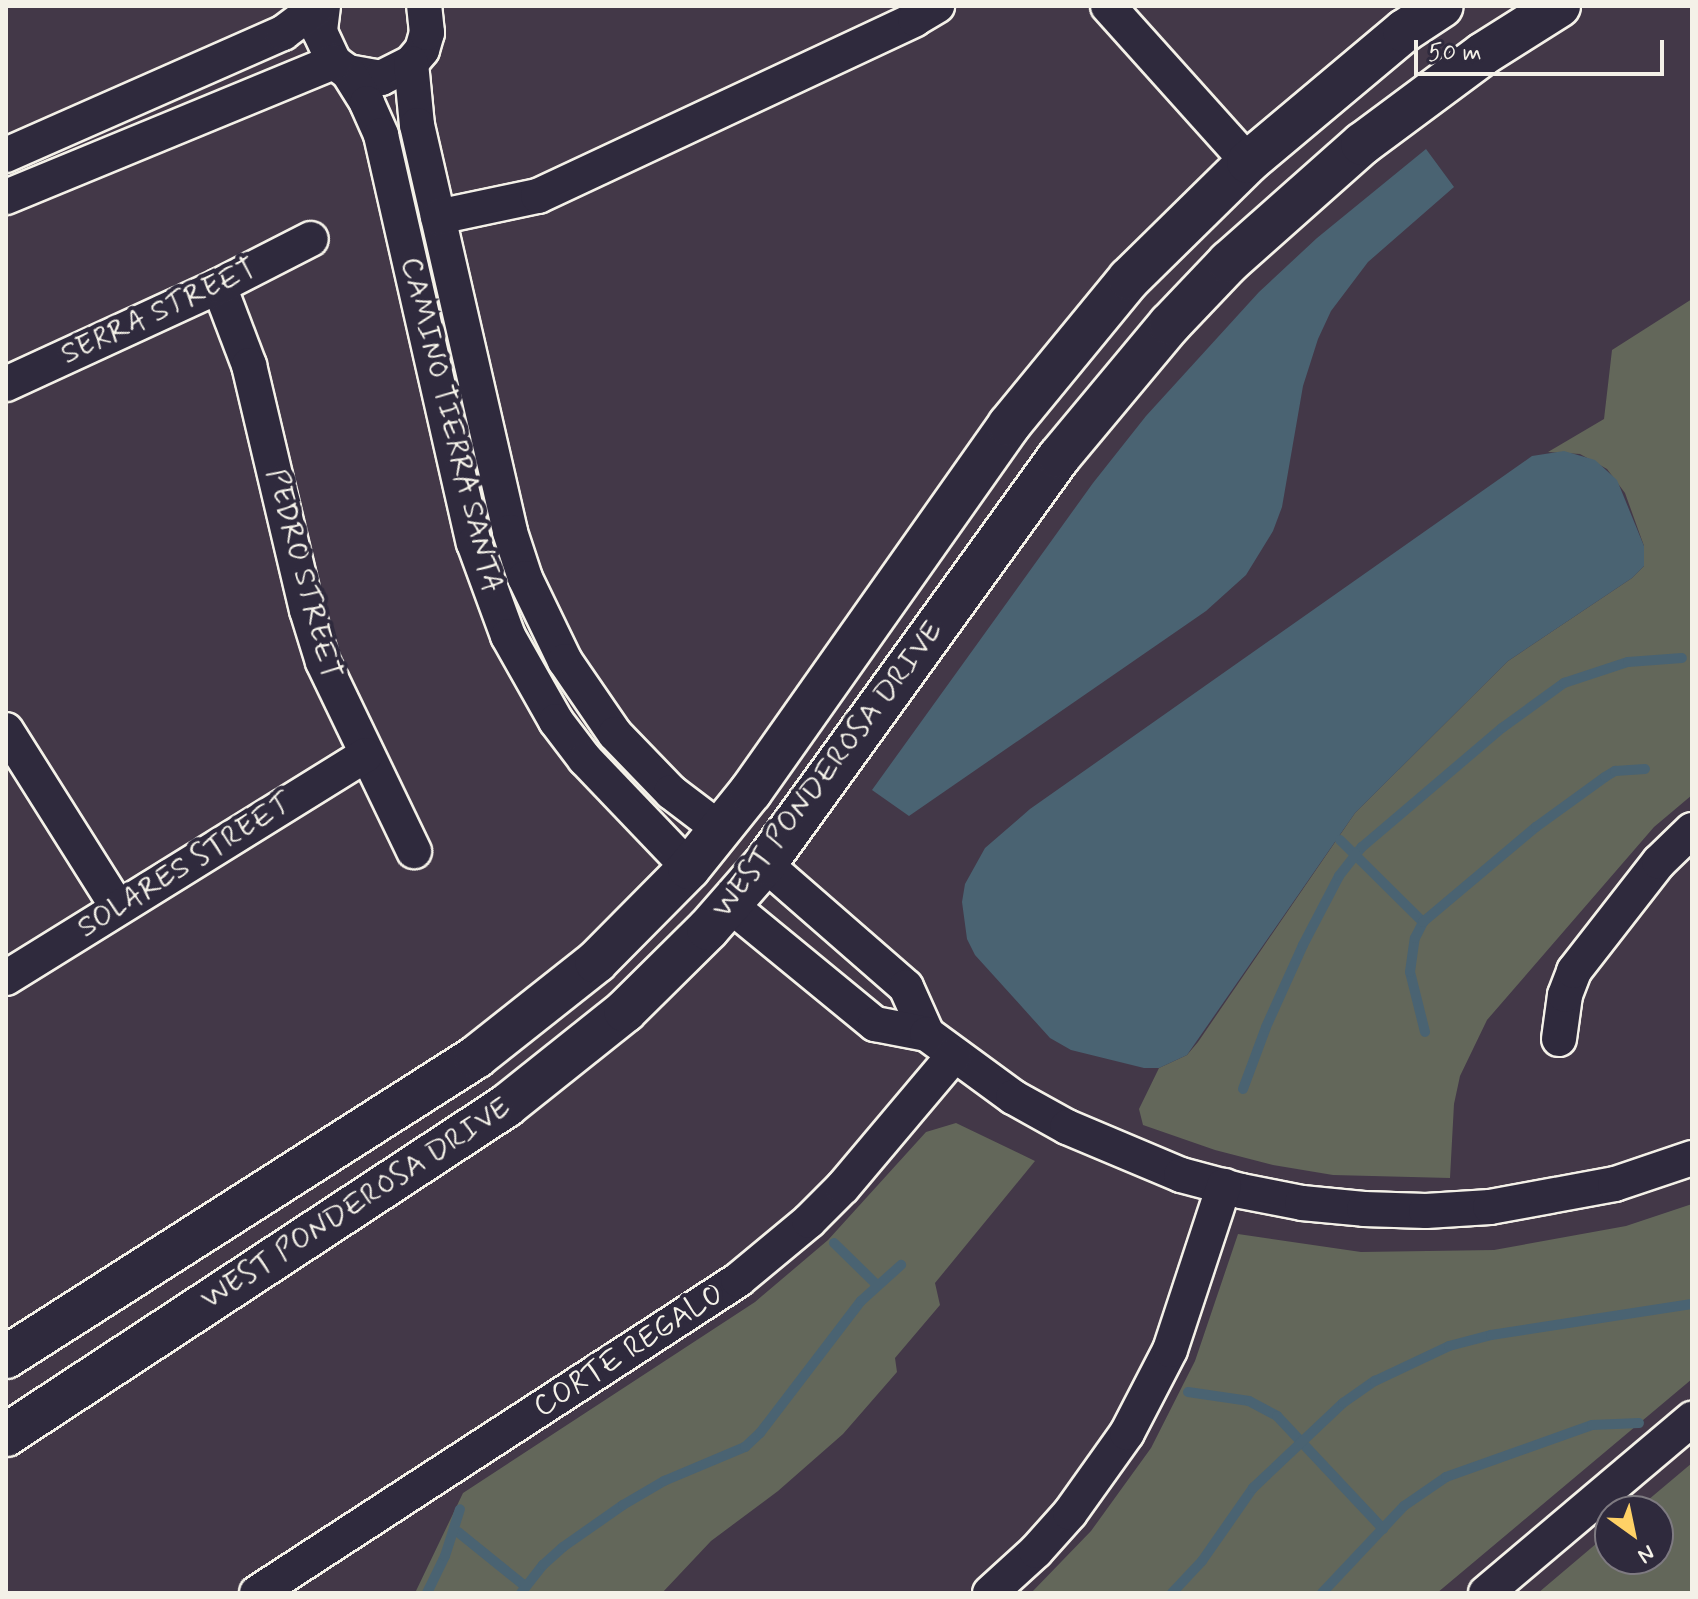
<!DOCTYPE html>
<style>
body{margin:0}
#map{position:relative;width:1698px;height:1599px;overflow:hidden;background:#433848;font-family:Mynerve,sans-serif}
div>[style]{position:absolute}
.green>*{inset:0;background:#63675a}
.water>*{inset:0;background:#4a6372}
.stream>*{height:10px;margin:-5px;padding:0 5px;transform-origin:5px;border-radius:5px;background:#4a6372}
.roads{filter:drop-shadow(2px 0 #f4f1e8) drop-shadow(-2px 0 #f4f1e8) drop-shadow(0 2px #f4f1e8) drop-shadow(0 -2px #f4f1e8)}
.minor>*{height:34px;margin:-17px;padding:0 17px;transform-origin:17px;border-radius:17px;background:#2f2a3d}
.major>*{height:42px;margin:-21px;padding:0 21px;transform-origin:21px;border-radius:21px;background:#2f2a3d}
span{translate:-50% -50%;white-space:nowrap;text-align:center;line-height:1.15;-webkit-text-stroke:8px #2f2a3d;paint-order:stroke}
.street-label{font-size:30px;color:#f4f1e8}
.frame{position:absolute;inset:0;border:8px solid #f4f1e8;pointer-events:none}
.north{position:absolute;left:1594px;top:1495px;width:80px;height:80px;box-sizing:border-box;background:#2f2a3d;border:2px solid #7e7a81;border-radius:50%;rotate:147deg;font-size:22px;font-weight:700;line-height:32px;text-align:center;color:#f4f1e8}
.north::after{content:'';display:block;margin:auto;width:28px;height:36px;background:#ffd166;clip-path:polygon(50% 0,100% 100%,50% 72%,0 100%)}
.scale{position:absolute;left:1414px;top:40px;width:250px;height:36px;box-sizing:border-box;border:4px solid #f4f1e8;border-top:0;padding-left:10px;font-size:24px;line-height:28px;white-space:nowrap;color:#f4f1e8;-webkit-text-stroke:6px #2f2a3d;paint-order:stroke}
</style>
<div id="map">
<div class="green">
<i style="clip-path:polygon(1692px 299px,1692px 795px,1654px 827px,1487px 1020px,1460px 1076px,1454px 1104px,1450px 1178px,1333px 1175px,1273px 1165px,1215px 1150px,1143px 1125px,1139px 1109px,1159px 1068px,1187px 1055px,1198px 1042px,1355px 813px,1508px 661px,1632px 578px,1644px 566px,1644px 546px,1625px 493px,1607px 469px,1580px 454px,1548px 452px,1604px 419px,1612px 350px)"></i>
<i style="clip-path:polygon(956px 1123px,1035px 1161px,935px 1283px,940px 1305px,895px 1358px,897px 1372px,843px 1434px,778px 1491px,711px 1541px,662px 1593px,415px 1593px,463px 1493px,755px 1302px,828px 1240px,926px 1132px)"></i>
<i style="clip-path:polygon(1692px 1204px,1692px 1379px,1437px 1593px,1031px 1593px,1091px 1531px,1151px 1448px,1195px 1361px,1238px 1234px,1361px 1252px,1494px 1250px,1626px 1226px)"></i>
<i style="clip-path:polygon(1692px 1463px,1692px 1593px,1538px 1593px,1610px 1532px,1610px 1559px,1658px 1559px,1658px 1511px,1635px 1511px)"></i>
</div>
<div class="water">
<i style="clip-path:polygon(1426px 149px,1454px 187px,1368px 262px,1331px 311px,1318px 339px,1303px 386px,1282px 507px,1273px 531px,1246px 575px,1206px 611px,909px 816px,872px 790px,1093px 483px,1146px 416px,1259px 292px,1317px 238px)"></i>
<i style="clip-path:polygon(1564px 451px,1595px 460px,1617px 480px,1644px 546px,1644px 566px,1632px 578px,1508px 661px,1355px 813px,1187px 1055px,1159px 1068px,1144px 1068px,1071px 1050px,1050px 1038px,975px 955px,967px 939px,962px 902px,965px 884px,985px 848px,1030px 809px,1532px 456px)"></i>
</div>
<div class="stream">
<i style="left:1340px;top:840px;width:117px;rotate:44.7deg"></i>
<i style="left:1425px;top:1032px;width:62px;rotate:-104deg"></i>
<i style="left:1410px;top:972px;width:34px;rotate:-82deg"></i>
<i style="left:1415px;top:938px;width:18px;rotate:-63deg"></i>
<i style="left:1423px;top:922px;width:148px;rotate:-40.1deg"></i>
<i style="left:1536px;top:827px;width:85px;rotate:-35.9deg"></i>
<i style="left:1605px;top:777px;width:12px;rotate:-31deg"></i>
<i style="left:1615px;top:771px;width:30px;rotate:-4deg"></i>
<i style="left:1243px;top:1089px;width:66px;rotate:-69.6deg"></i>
<i style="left:1266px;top:1027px;width:90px;rotate:-65.7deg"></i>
<i style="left:1303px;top:945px;width:78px;rotate:-62.4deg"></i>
<i style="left:1339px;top:876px;width:37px;rotate:-52deg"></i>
<i style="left:1362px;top:847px;width:184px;rotate:-40.4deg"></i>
<i style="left:1502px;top:728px;width:77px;rotate:-36deg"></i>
<i style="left:1564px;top:683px;width:67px;rotate:-18.2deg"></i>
<i style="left:1628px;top:662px;width:54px;rotate:-4.2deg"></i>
<i style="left:834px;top:1243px;width:59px;rotate:44.3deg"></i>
<i style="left:1188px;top:1392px;width:62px;rotate:8.4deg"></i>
<i style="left:1249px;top:1401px;width:32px;rotate:28deg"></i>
<i style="left:1277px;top:1416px;width:155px;rotate:46.8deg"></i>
<i style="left:458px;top:1532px;width:86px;rotate:38.9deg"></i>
<i style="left:427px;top:1593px;width:41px;rotate:-64.1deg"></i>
<i style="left:445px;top:1556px;width:49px;rotate:-72.3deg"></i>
<i style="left:521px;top:1593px;width:36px;rotate:-52deg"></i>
<i style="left:543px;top:1565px;width:27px;rotate:-42deg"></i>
<i style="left:563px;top:1547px;width:73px;rotate:-35deg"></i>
<i style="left:623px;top:1505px;width:48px;rotate:-30.3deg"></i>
<i style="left:664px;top:1481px;width:88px;rotate:-22.8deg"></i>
<i style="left:745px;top:1447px;width:21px;rotate:-43deg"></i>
<i style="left:760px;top:1433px;width:166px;rotate:-52.6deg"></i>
<i style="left:861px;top:1301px;width:54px;rotate:-42deg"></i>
<i style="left:1172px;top:1593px;width:44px;rotate:-46.8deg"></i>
<i style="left:1202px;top:1561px;width:89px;rotate:-55.1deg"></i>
<i style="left:1253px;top:1488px;width:124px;rotate:-43.4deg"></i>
<i style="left:1343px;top:1403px;width:39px;rotate:-35deg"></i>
<i style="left:1375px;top:1381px;width:82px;rotate:-25.3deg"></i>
<i style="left:1449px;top:1346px;width:43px;rotate:-14.7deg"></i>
<i style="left:1491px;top:1335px;width:203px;rotate:-8.8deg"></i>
<i style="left:1322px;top:1593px;width:120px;rotate:-46.7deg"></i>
<i style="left:1404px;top:1506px;width:51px;rotate:-34.6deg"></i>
<i style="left:1446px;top:1477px;width:155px;rotate:-19.6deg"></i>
<i style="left:1592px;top:1425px;width:47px;rotate:-2.4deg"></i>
</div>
<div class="roads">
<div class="minor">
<i style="left:323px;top:6px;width:26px;rotate:97deg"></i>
<i style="left:320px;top:32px;width:33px;rotate:65deg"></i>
<i style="left:334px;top:62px;width:17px;rotate:36deg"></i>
<i style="left:348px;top:72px;width:34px;rotate:10deg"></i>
<i style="left:381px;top:78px;width:34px;rotate:-27deg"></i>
<i style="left:411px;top:63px;width:17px;rotate:-50deg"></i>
<i style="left:422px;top:50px;width:18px;rotate:-74deg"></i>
<i style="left:427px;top:33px;width:27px;rotate:-96deg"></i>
<i style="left:1108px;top:6px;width:210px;rotate:48.1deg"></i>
<i style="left:411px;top:63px;width:62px;rotate:84.5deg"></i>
<i style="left:417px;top:125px;width:417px;rotate:77.1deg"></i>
<i style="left:510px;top:532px;width:48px;rotate:71.9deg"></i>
<i style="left:525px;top:578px;width:92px;rotate:64.3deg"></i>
<i style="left:565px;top:661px;width:88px;rotate:55.6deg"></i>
<i style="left:615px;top:734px;width:81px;rotate:46deg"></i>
<i style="left:671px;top:792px;width:63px;rotate:37.2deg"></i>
<i style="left:348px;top:72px;width:36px;rotate:58deg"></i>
<i style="left:367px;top:103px;width:35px;rotate:66deg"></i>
<i style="left:381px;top:135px;width:418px;rotate:77.2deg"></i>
<i style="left:474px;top:543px;width:99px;rotate:69.9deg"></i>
<i style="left:508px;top:636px;width:98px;rotate:60.5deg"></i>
<i style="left:556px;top:721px;width:48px;rotate:52.7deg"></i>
<i style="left:585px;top:759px;width:151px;rotate:46.3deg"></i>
<i style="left:6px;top:155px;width:303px;rotate:-23.8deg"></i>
<i style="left:283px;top:33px;width:45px;rotate:-36.9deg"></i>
<i style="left:6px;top:197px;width:355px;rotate:-22.4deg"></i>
<i style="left:438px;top:217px;width:102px;rotate:-11.9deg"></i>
<i style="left:538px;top:196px;width:416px;rotate:-25.1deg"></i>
<i style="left:915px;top:19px;width:26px;rotate:-31deg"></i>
<i style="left:219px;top:286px;width:85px;rotate:69.2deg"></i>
<i style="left:249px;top:365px;width:252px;rotate:76.7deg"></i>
<i style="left:307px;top:610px;width:54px;rotate:72.9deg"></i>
<i style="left:323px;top:662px;width:210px;rotate:64.3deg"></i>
<i style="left:6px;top:384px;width:234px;rotate:-24.7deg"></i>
<i style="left:219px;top:286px;width:103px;rotate:-27.1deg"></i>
<i style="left:6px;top:730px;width:210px;rotate:57.8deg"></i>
<i style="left:765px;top:864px;width:187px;rotate:41.1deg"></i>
<i style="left:906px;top:987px;width:51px;rotate:65.9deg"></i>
<i style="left:730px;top:905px;width:188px;rotate:39.4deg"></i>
<i style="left:875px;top:1024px;width:53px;rotate:10.9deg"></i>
<i style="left:927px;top:1034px;width:107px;rotate:36.2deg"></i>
<i style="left:1013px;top:1097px;width:62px;rotate:29.1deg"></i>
<i style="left:1067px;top:1127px;width:124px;rotate:22.8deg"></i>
<i style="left:1181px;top:1175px;width:62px;rotate:14.9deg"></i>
<i style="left:1241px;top:1191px;width:62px;rotate:11.1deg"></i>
<i style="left:1302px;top:1203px;width:62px;rotate:5.5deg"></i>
<i style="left:1364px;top:1209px;width:62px;rotate:1.8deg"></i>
<i style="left:1426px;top:1211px;width:64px;rotate:-3.6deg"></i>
<i style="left:1490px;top:1207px;width:127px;rotate:-10.4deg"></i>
<i style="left:1615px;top:1184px;width:81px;rotate:-18.7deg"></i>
<i style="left:6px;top:978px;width:423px;rotate:-31.8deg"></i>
<i style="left:1559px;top:1039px;width:44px;rotate:-82.2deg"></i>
<i style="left:1565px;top:995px;width:26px;rotate:-69deg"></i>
<i style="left:1574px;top:971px;width:138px;rotate:-52.1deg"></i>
<i style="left:1659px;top:862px;width:46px;rotate:-44.1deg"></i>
<i style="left:257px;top:1593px;width:574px;rotate:-33.05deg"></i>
<i style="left:738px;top:1280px;width:92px;rotate:-39.7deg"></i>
<i style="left:809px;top:1221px;width:48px;rotate:-45deg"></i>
<i style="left:843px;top:1187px;width:172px;rotate:-49.9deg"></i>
<i style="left:990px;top:1593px;width:62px;rotate:-42.4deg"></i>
<i style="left:1036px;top:1551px;width:51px;rotate:-48.2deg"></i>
<i style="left:1070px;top:1513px;width:98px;rotate:-54.5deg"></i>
<i style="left:1127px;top:1433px;width:93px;rotate:-62.6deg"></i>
<i style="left:1170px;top:1350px;width:173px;rotate:-71.8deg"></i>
<i style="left:1486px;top:1593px;width:270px;rotate:-40.2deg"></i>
</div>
<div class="major">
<i style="left:6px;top:1357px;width:558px;rotate:-32.55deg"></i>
<i style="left:476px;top:1057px;width:153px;rotate:-38.4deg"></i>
<i style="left:596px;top:962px;width:132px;rotate:-45.3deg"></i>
<i style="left:689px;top:868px;width:99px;rotate:-51.2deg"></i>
<i style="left:751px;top:791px;width:448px;rotate:-54.8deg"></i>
<i style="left:1009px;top:425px;width:189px;rotate:-50.6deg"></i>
<i style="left:1129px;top:279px;width:167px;rotate:-44.5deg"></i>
<i style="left:1248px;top:162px;width:204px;rotate:-40deg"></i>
<i style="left:1404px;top:31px;width:45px;rotate:-33.3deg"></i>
<i style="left:6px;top:1435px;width:599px;rotate:-33.34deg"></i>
<i style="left:506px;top:1106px;width:152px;rotate:-38.6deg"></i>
<i style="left:625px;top:1011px;width:117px;rotate:-44.7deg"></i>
<i style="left:708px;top:929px;width:86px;rotate:-48.8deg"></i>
<i style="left:765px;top:864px;width:502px;rotate:-54.16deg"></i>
<i style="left:1059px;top:457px;width:173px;rotate:-50.2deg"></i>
<i style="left:1170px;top:324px;width:86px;rotate:-46.4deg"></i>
<i style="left:1229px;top:262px;width:178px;rotate:-41.6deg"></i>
<i style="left:1362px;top:144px;width:151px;rotate:-36.6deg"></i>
<i style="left:1483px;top:54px;width:90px;rotate:-32.3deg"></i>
</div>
</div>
<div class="street-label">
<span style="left:159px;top:312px;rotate:-25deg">SERRA STREET</span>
<span style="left:451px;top:425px;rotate:76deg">CAMINO TIERRA SANTA</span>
<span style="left:303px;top:574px;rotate:75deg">PEDRO STREET</span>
<span style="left:828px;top:770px;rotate:-53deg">WEST PONDEROSA DRIVE</span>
<span style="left:185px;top:866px;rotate:-32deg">SOLARES STREET</span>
<span style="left:356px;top:1204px;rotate:-33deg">WEST PONDEROSA DRIVE</span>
<span style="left:629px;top:1351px;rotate:-33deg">CORTE REGALO</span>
</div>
<div class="frame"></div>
<div class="north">N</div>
<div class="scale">50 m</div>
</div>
